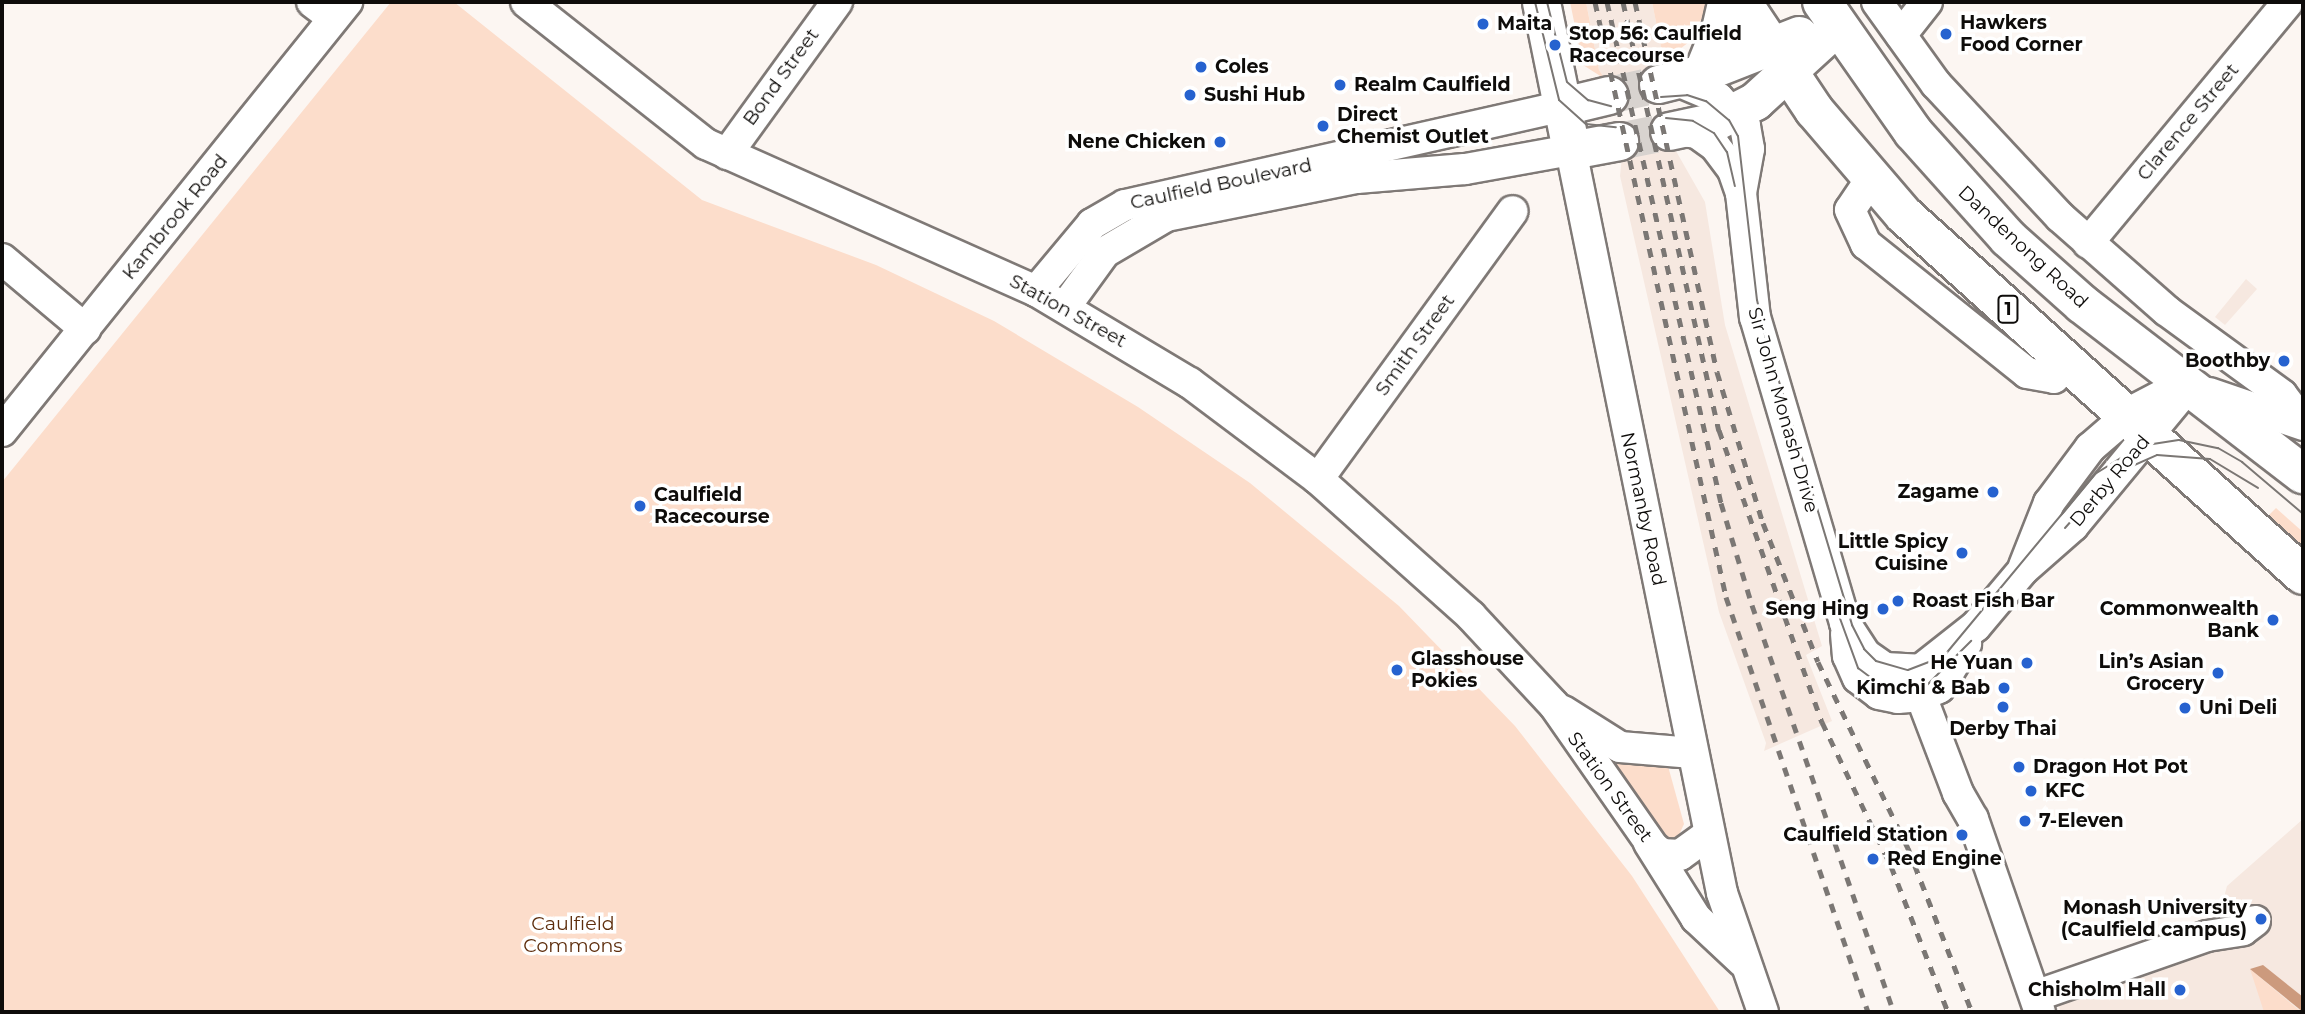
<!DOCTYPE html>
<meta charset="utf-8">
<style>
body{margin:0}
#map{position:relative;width:2305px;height:1014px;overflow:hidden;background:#fcf6f2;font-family:Montserrat,sans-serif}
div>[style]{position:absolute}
.built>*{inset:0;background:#f6e8e0}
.green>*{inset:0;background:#fcddcb}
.water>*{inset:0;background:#cc9a7d}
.major-tunnel>*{height:37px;margin-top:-18.5px;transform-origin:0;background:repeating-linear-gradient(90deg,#d8d3cf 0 37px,transparent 0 55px)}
.roads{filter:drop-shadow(2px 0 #7f7976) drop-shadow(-2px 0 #7f7976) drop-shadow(0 2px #7f7976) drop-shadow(0 -2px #7f7976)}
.minor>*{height:30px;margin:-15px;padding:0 15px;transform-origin:15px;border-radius:15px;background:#fff}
.major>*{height:37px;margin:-18.5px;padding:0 18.5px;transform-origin:18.5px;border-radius:18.5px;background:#fff}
.highway>*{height:38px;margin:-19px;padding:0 19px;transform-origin:19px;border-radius:19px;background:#fff}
.tram>*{height:2px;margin:-1px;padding:0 1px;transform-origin:1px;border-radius:1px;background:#7b7774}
.rail>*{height:5px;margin-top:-2.5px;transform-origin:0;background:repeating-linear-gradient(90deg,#7b7774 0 9px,transparent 0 18px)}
.dots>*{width:19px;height:19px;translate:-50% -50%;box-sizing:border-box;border:4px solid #fff;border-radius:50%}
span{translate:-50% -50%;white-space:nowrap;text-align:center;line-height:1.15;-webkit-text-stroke:7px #fff;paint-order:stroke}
.shield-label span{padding:2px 5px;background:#fff;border:2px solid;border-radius:5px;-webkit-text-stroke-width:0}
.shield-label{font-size:18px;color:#0e0c0a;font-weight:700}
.poi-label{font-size:19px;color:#0e0c0a;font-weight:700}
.left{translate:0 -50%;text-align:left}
.right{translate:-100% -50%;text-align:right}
.street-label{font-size:19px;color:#0e0c0a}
.park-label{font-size:19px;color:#5e2e0d}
.frame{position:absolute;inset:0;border:4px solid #0e0c0a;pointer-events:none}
</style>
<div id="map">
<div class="built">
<i style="clip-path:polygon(1586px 2px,1652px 2px,1661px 47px,1655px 68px,1605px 79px,1599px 70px)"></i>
<i style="clip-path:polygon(1672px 144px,1705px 202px,1725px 325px,1822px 646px,1806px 655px,1832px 721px,1764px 751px,1766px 743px,1719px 612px,1620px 176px,1622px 156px)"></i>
<i style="clip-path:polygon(2246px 279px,2257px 289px,2225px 325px,2215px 317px)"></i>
<i style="clip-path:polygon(2303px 819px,2303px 1012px,2061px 1012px,2058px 1004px,2209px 953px,2227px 886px)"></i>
</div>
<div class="green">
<i style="clip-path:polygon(391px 2px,454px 2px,702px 200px,876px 265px,994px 321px,1138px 407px,1250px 483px,1399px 606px,1515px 726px,1632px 876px,1720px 1012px,2px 1012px,2px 482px)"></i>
<i style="clip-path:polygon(1570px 2px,1586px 2px,1599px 70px,1605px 79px,1583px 65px)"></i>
<i style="clip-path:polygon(1652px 2px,1711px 2px,1689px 42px,1655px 68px,1661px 47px)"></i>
<i style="clip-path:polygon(2276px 508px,2303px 532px,2303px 548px,2268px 516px)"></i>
<i style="clip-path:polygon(1598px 756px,1668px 766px,1684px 824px,1679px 835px,1664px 842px)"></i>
<i style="clip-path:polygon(2250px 969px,2301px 1012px,2264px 1012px)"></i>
</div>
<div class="water">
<i style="clip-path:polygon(2263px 965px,2303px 997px,2303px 1012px,2250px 969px)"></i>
</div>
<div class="major-tunnel">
<i style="left:1609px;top:95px;width:50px;rotate:-12.7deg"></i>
<i style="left:1619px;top:141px;width:51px;rotate:-11.3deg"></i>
</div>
<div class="roads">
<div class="minor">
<i style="left:312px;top:2px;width:26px;rotate:37deg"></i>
<i style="left:526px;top:2px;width:229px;rotate:38.3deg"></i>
<i style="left:706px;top:144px;width:361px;rotate:24deg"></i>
<i style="left:1036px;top:291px;width:179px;rotate:30.9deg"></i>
<i style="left:1190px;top:383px;width:160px;rotate:36.9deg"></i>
<i style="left:1318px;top:479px;width:205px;rotate:41.8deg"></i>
<i style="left:1471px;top:616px;width:122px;rotate:47deg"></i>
<i style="left:1554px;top:705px;width:173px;rotate:55.1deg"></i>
<i style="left:1653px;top:847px;width:11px;rotate:38deg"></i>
<i style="left:1662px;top:854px;width:18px;rotate:3deg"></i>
<i style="left:1680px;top:855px;width:36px;rotate:-36deg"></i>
<i style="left:1877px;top:2px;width:101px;rotate:54.3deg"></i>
<i style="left:1936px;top:84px;width:182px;rotate:47deg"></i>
<i style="left:2060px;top:217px;width:142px;rotate:41.3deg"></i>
<i style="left:2167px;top:311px;width:142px;rotate:36.1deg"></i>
<i style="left:2282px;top:395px;width:35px;rotate:53deg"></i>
<i style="left:1901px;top:35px;width:42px;rotate:-51.8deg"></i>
<i style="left:1675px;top:80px;width:47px;rotate:22.7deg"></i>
<i style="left:1718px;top:98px;width:39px;rotate:46deg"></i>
<i style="left:1745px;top:126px;width:23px;rotate:80deg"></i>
<i style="left:1749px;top:149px;width:45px;rotate:100.3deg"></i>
<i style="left:1741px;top:193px;width:125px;rotate:83.6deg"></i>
<i style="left:1755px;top:317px;width:319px;rotate:73.6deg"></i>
<i style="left:1845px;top:623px;width:37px;rotate:57deg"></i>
<i style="left:1865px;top:654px;width:24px;rotate:35deg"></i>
<i style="left:1885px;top:668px;width:35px;rotate:3deg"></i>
<i style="left:1920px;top:670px;width:71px;rotate:-38.2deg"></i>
<i style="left:1976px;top:626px;width:73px;rotate:-50deg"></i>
<i style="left:2023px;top:570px;width:67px;rotate:-41.3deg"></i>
<i style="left:2073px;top:526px;width:182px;rotate:-50.4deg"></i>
<i style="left:1673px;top:130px;width:24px;rotate:7deg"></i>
<i style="left:1697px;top:133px;width:22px;rotate:36deg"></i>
<i style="left:1715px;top:146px;width:30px;rotate:53deg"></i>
<i style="left:1733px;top:170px;width:24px;rotate:71deg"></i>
<i style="left:727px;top:154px;width:188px;rotate:-54.1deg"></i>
<i style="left:1871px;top:179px;width:37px;rotate:124deg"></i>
<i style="left:1850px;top:210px;width:38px;rotate:65deg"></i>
<i style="left:1866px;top:244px;width:206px;rotate:38.7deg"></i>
<i style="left:2027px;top:373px;width:27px;rotate:10deg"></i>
<i style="left:2054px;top:378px;width:20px;rotate:-49deg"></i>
<i style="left:2088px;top:243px;width:313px;rotate:-50.3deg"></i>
<i style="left:2px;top:259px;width:109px;rotate:40.1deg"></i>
<i style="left:1036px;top:291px;width:87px;rotate:-50.1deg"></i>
<i style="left:1092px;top:224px;width:38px;rotate:-30deg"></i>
<i style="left:1125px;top:205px;width:449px;rotate:-12.7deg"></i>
<i style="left:1065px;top:307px;width:68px;rotate:-54deg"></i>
<i style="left:1105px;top:252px;width:71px;rotate:-30.5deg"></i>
<i style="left:1166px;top:216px;width:195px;rotate:-11.3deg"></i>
<i style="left:1357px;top:178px;width:108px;rotate:-4.8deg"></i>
<i style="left:1465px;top:169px;width:108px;rotate:-10.2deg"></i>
<i style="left:1571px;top:150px;width:758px;rotate:78.51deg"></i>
<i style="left:1722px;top:893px;width:126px;rotate:71deg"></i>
<i style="left:2209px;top:393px;width:99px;rotate:18.8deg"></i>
<i style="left:2px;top:431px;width:551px;rotate:-51.19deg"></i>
<i style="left:1318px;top:479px;width:331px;rotate:-54deg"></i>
<i style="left:2024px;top:566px;width:68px;rotate:-68.4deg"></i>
<i style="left:2049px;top:503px;width:69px;rotate:-53.3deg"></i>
<i style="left:2090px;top:448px;width:58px;rotate:-40.8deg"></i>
<i style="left:2134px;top:410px;width:56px;rotate:-27.5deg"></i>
<i style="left:1846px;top:634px;width:22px;rotate:85deg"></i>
<i style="left:1848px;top:656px;width:24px;rotate:66deg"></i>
<i style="left:1858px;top:678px;width:26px;rotate:37deg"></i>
<i style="left:1879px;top:694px;width:19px;rotate:12deg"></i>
<i style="left:1898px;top:698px;width:23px;rotate:-5deg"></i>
<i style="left:1921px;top:696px;width:20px;rotate:-24deg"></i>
<i style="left:1939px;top:688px;width:52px;rotate:-58.5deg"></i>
<i style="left:1920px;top:670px;width:26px;rotate:88deg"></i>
<i style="left:1921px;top:696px;width:104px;rotate:69.1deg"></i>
<i style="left:1958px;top:793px;width:30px;rotate:60deg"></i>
<i style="left:1973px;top:819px;width:204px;rotate:70.9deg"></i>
<i style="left:1563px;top:711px;width:67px;rotate:32.3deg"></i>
<i style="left:1620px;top:747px;width:73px;rotate:4.7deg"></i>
<i style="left:1649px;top:843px;width:89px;rotate:57.9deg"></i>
<i style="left:1696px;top:918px;width:64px;rotate:43.1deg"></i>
<i style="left:2035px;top:996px;width:182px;rotate:-19.2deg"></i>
<i style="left:2207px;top:936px;width:36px;rotate:-9deg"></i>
<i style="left:2243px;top:930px;width:15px;rotate:-37deg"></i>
</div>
<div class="major">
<i style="left:1541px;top:2px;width:151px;rotate:78.5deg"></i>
<i style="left:1571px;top:150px;width:49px;rotate:-10.6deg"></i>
<i style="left:1702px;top:73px;width:48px;rotate:-67.8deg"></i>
<i style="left:1720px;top:29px;width:28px;rotate:-77deg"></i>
<i style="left:1658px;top:84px;width:45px;rotate:-14deg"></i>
<i style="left:1702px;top:73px;width:104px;rotate:-21.4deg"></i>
<i style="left:1563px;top:106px;width:47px;rotate:-13.4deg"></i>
<i style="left:1669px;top:131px;width:48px;rotate:-12deg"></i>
<i style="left:1716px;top:121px;width:44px;rotate:-27.1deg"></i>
<i style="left:1755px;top:101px;width:111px;rotate:-42.4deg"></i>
</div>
<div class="highway">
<i style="left:1742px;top:2px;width:130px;rotate:56.3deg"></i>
<i style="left:1814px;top:110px;width:138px;rotate:49.4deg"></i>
<i style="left:1904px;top:215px;width:537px;rotate:42.06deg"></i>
<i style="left:1822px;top:2px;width:159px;rotate:55deg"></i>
<i style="left:1913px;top:132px;width:142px;rotate:48.1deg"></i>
<i style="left:2008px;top:238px;width:99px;rotate:41.7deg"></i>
<i style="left:2082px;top:304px;width:279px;rotate:37.6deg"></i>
</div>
</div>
<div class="tram">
<i style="left:1535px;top:2px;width:101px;rotate:76.2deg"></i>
<i style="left:1559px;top:100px;width:36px;rotate:42deg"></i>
<i style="left:1586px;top:124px;width:30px;rotate:6deg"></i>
<i style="left:1547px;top:2px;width:82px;rotate:76deg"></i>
<i style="left:1567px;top:82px;width:28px;rotate:41deg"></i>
<i style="left:1588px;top:100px;width:24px;rotate:15deg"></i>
<i style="left:1661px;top:97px;width:26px;rotate:-4deg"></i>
<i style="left:1687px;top:95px;width:20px;rotate:18deg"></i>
<i style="left:1706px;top:101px;width:30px;rotate:40deg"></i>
<i style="left:1729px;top:120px;width:18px;rotate:61deg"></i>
<i style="left:1738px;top:136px;width:165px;rotate:83.4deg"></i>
<i style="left:1757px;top:300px;width:39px;rotate:77deg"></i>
<i style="left:1766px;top:338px;width:300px;rotate:73.3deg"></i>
<i style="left:1852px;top:625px;width:27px;rotate:63deg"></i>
<i style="left:1864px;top:649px;width:17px;rotate:45deg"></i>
<i style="left:1876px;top:661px;width:33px;rotate:16deg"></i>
<i style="left:1908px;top:670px;width:39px;rotate:-21deg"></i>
<i style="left:1944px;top:656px;width:236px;rotate:-50.3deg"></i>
<i style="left:2095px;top:474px;width:53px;rotate:-31.9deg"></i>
<i style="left:2140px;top:446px;width:39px;rotate:-9deg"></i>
<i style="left:2179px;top:440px;width:40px;rotate:12deg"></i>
<i style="left:2218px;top:448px;width:28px;rotate:30deg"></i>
<i style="left:2242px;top:462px;width:80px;rotate:40.4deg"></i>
<i style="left:1666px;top:118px;width:27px;rotate:6deg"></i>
<i style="left:1693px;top:121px;width:24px;rotate:30deg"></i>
<i style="left:1714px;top:133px;width:23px;rotate:56deg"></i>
<i style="left:1727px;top:152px;width:35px;rotate:77deg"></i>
<i style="left:2065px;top:528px;width:71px;rotate:-48.4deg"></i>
<i style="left:2112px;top:475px;width:49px;rotate:-24deg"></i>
<i style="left:2157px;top:455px;width:53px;rotate:4.3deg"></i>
<i style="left:2210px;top:459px;width:56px;rotate:31.1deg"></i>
<i style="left:1838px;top:613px;width:59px;rotate:70deg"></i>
<i style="left:1858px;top:668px;width:35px;rotate:37deg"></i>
<i style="left:1886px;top:689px;width:24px;rotate:5deg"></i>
<i style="left:1910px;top:691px;width:17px;rotate:-17deg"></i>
<i style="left:1926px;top:686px;width:64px;rotate:-45deg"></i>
</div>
<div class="rail">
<i style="left:1595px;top:2px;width:609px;rotate:77.58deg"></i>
<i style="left:1726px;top:597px;width:439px;rotate:71.1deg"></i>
<i style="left:1607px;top:2px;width:514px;rotate:77.18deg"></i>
<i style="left:1721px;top:503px;width:107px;rotate:73.1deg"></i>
<i style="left:1752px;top:605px;width:431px;rotate:70.8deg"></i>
<i style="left:1623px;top:2px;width:439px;rotate:77.4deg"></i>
<i style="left:1719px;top:430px;width:310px;rotate:70.6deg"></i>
<i style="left:1822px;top:722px;width:160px;rotate:64.4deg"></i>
<i style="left:1891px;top:866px;width:157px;rotate:68.7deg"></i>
<i style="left:1635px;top:2px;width:379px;rotate:77.5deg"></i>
<i style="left:1717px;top:372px;width:158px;rotate:73.1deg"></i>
<i style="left:1763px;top:523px;width:149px;rotate:68.4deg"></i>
<i style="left:1818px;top:662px;width:207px;rotate:64.2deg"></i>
<i style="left:1908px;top:848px;width:176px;rotate:68.7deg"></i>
</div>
<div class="dots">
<i style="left:1483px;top:24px;background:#2662cf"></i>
<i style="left:1946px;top:34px;background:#2662cf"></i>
<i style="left:1555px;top:45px;background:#2662cf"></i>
<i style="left:1201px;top:67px;background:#2662cf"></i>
<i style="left:1340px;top:85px;background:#2662cf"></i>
<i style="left:1190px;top:95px;background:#2662cf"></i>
<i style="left:1323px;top:126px;background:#2662cf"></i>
<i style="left:1220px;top:142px;background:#2662cf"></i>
<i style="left:2284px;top:361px;background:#2662cf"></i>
<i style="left:1993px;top:492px;background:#2662cf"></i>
<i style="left:640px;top:506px;background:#2662cf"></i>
<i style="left:1962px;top:553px;background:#2662cf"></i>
<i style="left:1898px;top:601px;background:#2662cf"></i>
<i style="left:1883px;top:609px;background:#2662cf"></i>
<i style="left:2273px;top:620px;background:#2662cf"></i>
<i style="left:2027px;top:663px;background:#2662cf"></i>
<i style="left:1397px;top:670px;background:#2662cf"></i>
<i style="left:2218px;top:673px;background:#2662cf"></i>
<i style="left:2004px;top:688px;background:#2662cf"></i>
<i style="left:2003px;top:707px;background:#2662cf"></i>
<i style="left:2185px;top:708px;background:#2662cf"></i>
<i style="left:2019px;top:767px;background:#2662cf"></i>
<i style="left:2031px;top:791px;background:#2662cf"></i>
<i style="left:2025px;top:821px;background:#2662cf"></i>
<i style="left:1962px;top:835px;background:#2662cf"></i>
<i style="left:1873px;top:859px;background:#2662cf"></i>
<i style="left:2261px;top:919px;background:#2662cf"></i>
<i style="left:2180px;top:990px;background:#2662cf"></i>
</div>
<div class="shield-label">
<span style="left:2008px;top:309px">1</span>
</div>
<div class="poi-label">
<span class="left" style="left:1960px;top:34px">Hawkers<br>Food Corner</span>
<span class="left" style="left:1497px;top:24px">Maita</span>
<span class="left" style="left:1569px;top:45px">Stop 56: Caulfield<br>Racecourse</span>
<span class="left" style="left:1215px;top:67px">Coles</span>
<span class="left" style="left:1354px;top:85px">Realm Caulfield</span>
<span class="left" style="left:1204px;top:95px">Sushi Hub</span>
<span class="left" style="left:1337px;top:126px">Direct<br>Chemist Outlet</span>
<span class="right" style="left:1206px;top:142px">Nene Chicken</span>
<span class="right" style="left:2270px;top:361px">Boothby</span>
<span class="right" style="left:1979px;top:492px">Zagame</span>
<span class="left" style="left:654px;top:506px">Caulfield<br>Racecourse</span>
<span class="right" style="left:1948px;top:553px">Little Spicy<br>Cuisine</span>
<span class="left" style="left:1912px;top:601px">Roast Fish Bar</span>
<span class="right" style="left:1869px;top:609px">Seng Hing</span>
<span class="right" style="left:2259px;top:620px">Commonwealth<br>Bank</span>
<span class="left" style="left:1411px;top:670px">Glasshouse<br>Pokies</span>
<span class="right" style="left:2204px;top:673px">Lin’s Asian<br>Grocery</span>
<span class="right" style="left:2013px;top:663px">He Yuan</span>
<span class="right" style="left:1990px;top:688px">Kimchi &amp; Bab</span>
<span class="left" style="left:2199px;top:708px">Uni Deli</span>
<span style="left:2003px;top:729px">Derby Thai</span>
<span class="left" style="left:2033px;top:767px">Dragon Hot Pot</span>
<span class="left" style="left:2045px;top:791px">KFC</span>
<span class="left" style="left:2039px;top:821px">7-Eleven</span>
<span class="right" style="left:1948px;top:835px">Caulfield Station</span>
<span class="left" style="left:1887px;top:859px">Red Engine</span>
<span class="right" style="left:2247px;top:919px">Monash University<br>(Caulfield campus)</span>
<span class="right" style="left:2166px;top:990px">Chisholm Hall</span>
</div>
<div class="street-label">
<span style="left:781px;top:77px;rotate:-54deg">Bond Street</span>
<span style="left:2188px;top:122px;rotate:-50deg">Clarence Street</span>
<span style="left:1221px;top:184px;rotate:-12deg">Caulfield Boulevard</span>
<span style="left:175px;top:217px;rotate:-51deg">Kambrook Road</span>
<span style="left:2023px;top:247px;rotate:43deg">Dandenong Road</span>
<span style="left:1068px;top:311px;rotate:29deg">Station Street</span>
<span style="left:1415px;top:345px;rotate:-54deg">Smith Street</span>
<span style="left:1783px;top:410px;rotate:74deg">Sir John Monash Drive</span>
<span style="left:2110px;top:481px;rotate:-50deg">Derby Road</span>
<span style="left:1643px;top:509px;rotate:78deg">Normanby Road</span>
<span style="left:1610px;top:787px;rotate:54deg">Station Street</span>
</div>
<div class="park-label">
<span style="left:573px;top:935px">Caulfield<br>Commons</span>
</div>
<div class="frame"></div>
</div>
